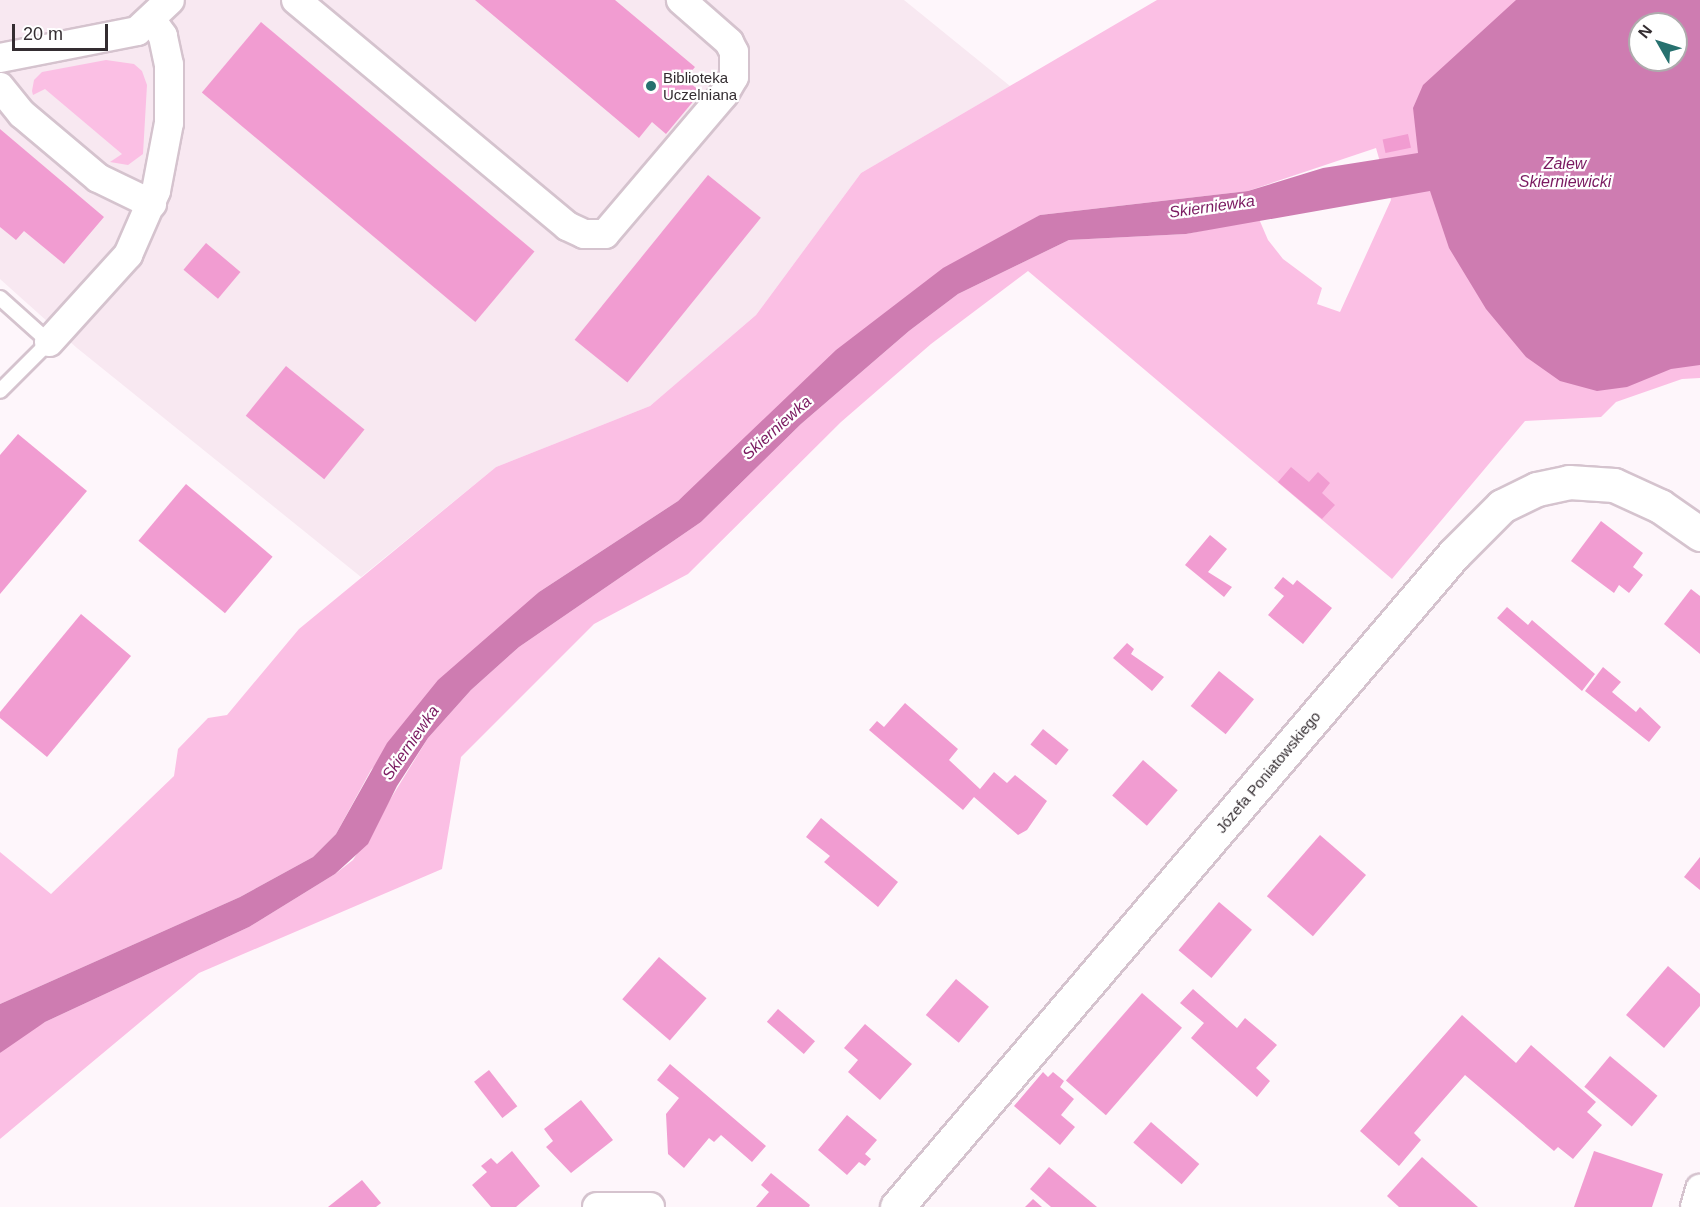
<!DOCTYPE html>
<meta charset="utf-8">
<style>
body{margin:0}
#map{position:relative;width:1700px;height:1207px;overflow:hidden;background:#fef6fb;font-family:Arial,sans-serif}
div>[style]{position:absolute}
.built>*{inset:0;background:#f8e8f1}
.green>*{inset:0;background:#fbbfe4}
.water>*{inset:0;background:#ce7cb1}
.building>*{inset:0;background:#f19cd1;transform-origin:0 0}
.roads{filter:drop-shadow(2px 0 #d5c3ce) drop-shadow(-2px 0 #d5c3ce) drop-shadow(0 2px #d5c3ce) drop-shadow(0 -2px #d5c3ce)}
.service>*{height:14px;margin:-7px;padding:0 7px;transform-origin:7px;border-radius:7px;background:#fff}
.minor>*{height:28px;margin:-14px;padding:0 14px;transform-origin:14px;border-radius:14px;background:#fff}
.tertiary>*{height:33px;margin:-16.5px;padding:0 16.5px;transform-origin:16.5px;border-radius:16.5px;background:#fff}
.dots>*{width:16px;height:16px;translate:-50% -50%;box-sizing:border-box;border:3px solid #fff;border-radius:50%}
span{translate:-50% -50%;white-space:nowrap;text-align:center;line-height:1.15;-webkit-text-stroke:4.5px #fff;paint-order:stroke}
.poi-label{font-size:15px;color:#342d31}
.left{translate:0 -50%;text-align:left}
.street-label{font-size:15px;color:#342d31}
.water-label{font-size:16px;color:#7a1960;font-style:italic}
.north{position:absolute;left:1628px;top:12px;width:60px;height:60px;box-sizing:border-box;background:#fff;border:2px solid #aeabad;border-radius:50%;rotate:309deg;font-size:16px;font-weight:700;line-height:24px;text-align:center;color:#342d31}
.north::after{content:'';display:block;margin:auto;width:21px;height:27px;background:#27716f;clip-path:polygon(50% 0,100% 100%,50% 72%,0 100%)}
.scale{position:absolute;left:12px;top:24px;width:96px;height:27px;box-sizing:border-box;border:3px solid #342d31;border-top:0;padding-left:8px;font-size:18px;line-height:21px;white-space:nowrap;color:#342d31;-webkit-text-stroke:4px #fff;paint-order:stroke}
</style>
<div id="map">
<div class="built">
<i style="clip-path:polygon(0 0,904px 0,1010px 86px,861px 173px,756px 315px,650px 406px,496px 467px,361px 577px,77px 348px,0 279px)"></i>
</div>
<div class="green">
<i style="clip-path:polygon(evenodd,1157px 0,1700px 0,1700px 378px,1682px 379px,1616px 402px,1601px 417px,1525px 421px,1392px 579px,1028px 271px,931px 344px,841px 422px,688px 574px,594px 624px,461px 757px,442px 869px,199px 973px,0 1139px,0 1053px,11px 1042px,45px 1022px,249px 927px,335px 874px,353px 860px,428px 738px,471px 690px,519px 647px,701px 522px,801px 424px,909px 331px,958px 294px,1069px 240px,1186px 234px,1259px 219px,1268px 240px,1283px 259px,1322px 288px,1317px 304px,1340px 312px,1391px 200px,1376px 148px,1248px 191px,1040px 215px,727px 457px,678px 501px,539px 592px,371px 770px,336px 834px,313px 857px,240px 897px,0 1004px,0 852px,51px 894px,174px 776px,178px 749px,208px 718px,227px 715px,299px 629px,496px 467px,650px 406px,756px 315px,861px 173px,1157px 0,1640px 24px,1676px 24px,1676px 60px,1640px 60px,1640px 24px)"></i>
<i style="clip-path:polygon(106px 60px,134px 64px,142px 71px,147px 85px,143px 154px,128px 165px,110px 162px,122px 154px,45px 89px,33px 95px,32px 91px,34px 80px,42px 72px)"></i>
</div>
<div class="water">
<i style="clip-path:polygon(evenodd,1516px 0,1700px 0,1700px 365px,1671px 369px,1627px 387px,1597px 391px,1560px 381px,1526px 357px,1486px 309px,1449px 248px,1430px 191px,1186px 234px,1069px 240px,958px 294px,909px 331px,801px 424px,701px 522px,519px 647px,471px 690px,428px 738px,397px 786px,368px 844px,335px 874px,249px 927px,45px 1022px,0 1053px,0 1004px,240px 897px,313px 857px,336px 834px,387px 743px,438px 680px,539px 592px,678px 501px,836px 350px,943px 268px,1040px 215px,1248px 191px,1323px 168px,1418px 153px,1413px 108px,1423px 85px,1516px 0,1640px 24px,1676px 24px,1676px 60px,1640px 60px,1640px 24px)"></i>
</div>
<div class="building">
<i style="clip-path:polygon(475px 0,615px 0,695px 67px,685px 79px,701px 92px,666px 134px,652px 122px,639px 138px)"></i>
<i style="left:261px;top:22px;width:357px;height:92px;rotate:40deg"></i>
<i style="clip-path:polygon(0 129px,104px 217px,64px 264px,24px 231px,16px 240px,0 227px)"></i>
<i style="left:1408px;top:134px;width:14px;height:26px;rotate:78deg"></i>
<i style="left:708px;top:175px;width:68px;height:212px;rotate:39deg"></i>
<i style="left:206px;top:243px;width:45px;height:35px;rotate:40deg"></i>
<i style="left:286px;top:366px;width:101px;height:64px;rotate:39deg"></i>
<i style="clip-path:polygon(18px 434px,87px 491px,0 594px,0 455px)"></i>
<i style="clip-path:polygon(1291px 467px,1309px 482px,1318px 472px,1330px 483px,1322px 493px,1335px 505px,1322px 519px,1278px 482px)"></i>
<i style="left:186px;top:484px;width:113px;height:74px;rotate:40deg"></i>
<i style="clip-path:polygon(1601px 521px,1643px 553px,1633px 567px,1643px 575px,1629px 593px,1619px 585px,1614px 593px,1571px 561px)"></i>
<i style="clip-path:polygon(1210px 535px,1227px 549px,1208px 572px,1232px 587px,1224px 597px,1185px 565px)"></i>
<i style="clip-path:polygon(1283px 577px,1293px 585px,1297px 580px,1332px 608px,1303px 644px,1268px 615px,1284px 596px,1274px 588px)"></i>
<i style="clip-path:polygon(1691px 589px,1700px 596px,1700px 654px,1664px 624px)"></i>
<i style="clip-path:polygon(1507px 607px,1528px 625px,1532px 620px,1595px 674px,1582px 691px,1497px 618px)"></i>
<i style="clip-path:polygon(81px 614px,131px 656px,47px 757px,0 718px,0 712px)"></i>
<i style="clip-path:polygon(1127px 643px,1134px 649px,1131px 654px,1164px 677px,1152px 691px,1113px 658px)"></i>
<i style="clip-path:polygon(1603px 667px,1621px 682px,1612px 692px,1636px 712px,1640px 707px,1661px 727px,1649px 742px,1585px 691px)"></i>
<i style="left:1219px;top:671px;width:45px;height:45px;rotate:39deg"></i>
<i style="clip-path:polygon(905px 703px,958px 749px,949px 760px,980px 789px,994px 772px,1007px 783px,1015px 775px,1047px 801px,1027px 830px,1018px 835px,974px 797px,963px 810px,869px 730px,877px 721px,884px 727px)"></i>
<i style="left:1043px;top:729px;width:33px;height:20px;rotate:39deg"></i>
<i style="left:1143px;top:760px;width:46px;height:47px;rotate:41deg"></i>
<i style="clip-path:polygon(821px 818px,898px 882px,878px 907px,824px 862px,830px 856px,806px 837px)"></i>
<i style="left:1320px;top:835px;width:61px;height:81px;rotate:41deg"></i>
<i style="clip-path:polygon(1700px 857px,1700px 890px,1684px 877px)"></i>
<i style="left:1219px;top:902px;width:43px;height:63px;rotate:40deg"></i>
<i style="left:659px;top:957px;width:63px;height:56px;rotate:41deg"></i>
<i style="clip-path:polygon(1668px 966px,1700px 994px,1700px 1006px,1664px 1048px,1626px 1015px)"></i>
<i style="left:956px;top:979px;width:43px;height:47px;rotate:40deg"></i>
<i style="clip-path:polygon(1193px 989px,1237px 1028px,1245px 1018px,1277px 1045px,1256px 1068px,1270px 1081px,1257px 1097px,1191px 1038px,1204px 1023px,1180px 1003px)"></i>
<i style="left:1142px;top:993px;width:53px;height:116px;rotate:41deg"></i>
<i style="left:778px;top:1009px;width:49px;height:17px;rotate:41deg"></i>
<i style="clip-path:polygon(1462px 1015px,1516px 1063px,1531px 1045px,1596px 1102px,1587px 1112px,1602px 1125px,1573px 1159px,1558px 1147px,1554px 1151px,1465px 1075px,1414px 1133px,1421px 1140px,1399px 1166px,1360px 1131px)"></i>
<i style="clip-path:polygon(865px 1024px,912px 1064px,880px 1100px,848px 1072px,858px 1060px,844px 1048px)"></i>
<i style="left:1610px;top:1056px;width:62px;height:40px;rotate:40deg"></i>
<i style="clip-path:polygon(670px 1064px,766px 1146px,752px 1162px,721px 1135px,714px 1142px,709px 1138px,684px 1168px,668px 1154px,666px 1114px,679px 1098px,657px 1080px)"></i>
<i style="left:489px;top:1070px;width:46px;height:19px;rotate:52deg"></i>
<i style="clip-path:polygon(1043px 1072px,1048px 1077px,1053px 1072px,1064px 1081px,1060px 1087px,1074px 1099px,1061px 1115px,1075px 1127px,1060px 1145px,1014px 1106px)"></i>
<i style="clip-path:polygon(581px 1100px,613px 1140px,571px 1173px,546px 1147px,553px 1141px,544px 1129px)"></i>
<i style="clip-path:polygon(847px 1115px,877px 1140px,865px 1154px,871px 1159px,865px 1166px,859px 1162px,847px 1175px,818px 1150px)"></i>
<i style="left:1151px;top:1122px;width:64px;height:27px;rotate:41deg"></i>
<i style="clip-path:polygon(512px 1151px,540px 1186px,516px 1207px,491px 1207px,472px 1185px,487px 1172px,481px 1166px,491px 1158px,497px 1164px)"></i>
<i style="clip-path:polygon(1594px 1151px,1663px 1174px,1652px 1207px,1574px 1207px)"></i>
<i style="clip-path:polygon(1422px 1157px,1478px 1207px,1399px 1207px,1387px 1196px)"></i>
<i style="clip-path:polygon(1049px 1167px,1097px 1207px,1051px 1207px,1030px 1189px)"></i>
<i style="clip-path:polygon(771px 1173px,810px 1205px,809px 1207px,756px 1207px,769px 1192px,761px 1185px)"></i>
<i style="clip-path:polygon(362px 1180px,381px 1203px,376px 1207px,328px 1207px)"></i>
<i style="clip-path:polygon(1033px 1199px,1042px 1207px,1025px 1207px)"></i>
</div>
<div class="roads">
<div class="service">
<i style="left:0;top:298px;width:66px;rotate:41.9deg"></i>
<i style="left:49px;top:342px;width:69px;rotate:135deg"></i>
</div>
<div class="minor">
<i style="left:296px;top:0;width:353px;rotate:39.8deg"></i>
<i style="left:567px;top:226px;width:19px;rotate:25deg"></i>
<i style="left:584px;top:234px;width:21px"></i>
<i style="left:605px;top:234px;width:184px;rotate:-49.6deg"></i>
<i style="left:724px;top:94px;width:20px;rotate:-60deg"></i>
<i style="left:734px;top:77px;width:25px;rotate:-90deg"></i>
<i style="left:734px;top:52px;width:11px;rotate:-117deg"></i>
<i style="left:729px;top:42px;width:64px;rotate:-138.8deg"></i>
<i style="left:0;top:58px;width:140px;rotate:-11.1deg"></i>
<i style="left:137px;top:31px;width:45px;rotate:-43.2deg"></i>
<i style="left:0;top:87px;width:35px;rotate:51deg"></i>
<i style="left:22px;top:114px;width:99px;rotate:40.1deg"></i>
<i style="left:98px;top:178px;width:60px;rotate:25.7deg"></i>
<i style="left:49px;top:342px;width:118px;rotate:-47.8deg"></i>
<i style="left:128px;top:255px;width:70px;rotate:-66.4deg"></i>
<i style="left:156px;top:191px;width:69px;rotate:-79.2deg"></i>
<i style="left:169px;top:123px;width:58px;rotate:-90deg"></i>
<i style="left:169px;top:65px;width:30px;rotate:-102deg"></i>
<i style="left:163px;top:36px;width:19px;rotate:-125deg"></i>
<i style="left:597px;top:1207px;width:53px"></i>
<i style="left:1695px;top:1207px;width:19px;rotate:-74deg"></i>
</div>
<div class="tertiary">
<i style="left:897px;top:1207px;width:858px;rotate:-49.54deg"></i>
<i style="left:1454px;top:554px;width:68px;rotate:-45deg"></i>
<i style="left:1502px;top:506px;width:39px;rotate:-26deg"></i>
<i style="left:1537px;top:489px;width:33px;rotate:-12deg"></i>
<i style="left:1569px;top:482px;width:45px;rotate:3.8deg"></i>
<i style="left:1614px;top:485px;width:51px;rotate:24.5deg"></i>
<i style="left:1660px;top:506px;width:49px;rotate:35deg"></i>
</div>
</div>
<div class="dots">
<i style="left:651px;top:86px;background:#27716f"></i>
</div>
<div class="poi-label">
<span class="left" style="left:663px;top:86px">Biblioteka<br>Uczelniana</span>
</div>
<div class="street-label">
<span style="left:1268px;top:772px;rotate:-50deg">Józefa Poniatowskiego</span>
</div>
<div class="water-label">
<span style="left:1565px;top:173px">Zalew<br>Skierniewicki</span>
<span style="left:1212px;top:207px;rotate:-8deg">Skierniewka</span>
<span style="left:777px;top:428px;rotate:-42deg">Skierniewka</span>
<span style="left:411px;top:743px;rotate:-55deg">Skierniewka</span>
</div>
<div class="north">N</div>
<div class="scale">20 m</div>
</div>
